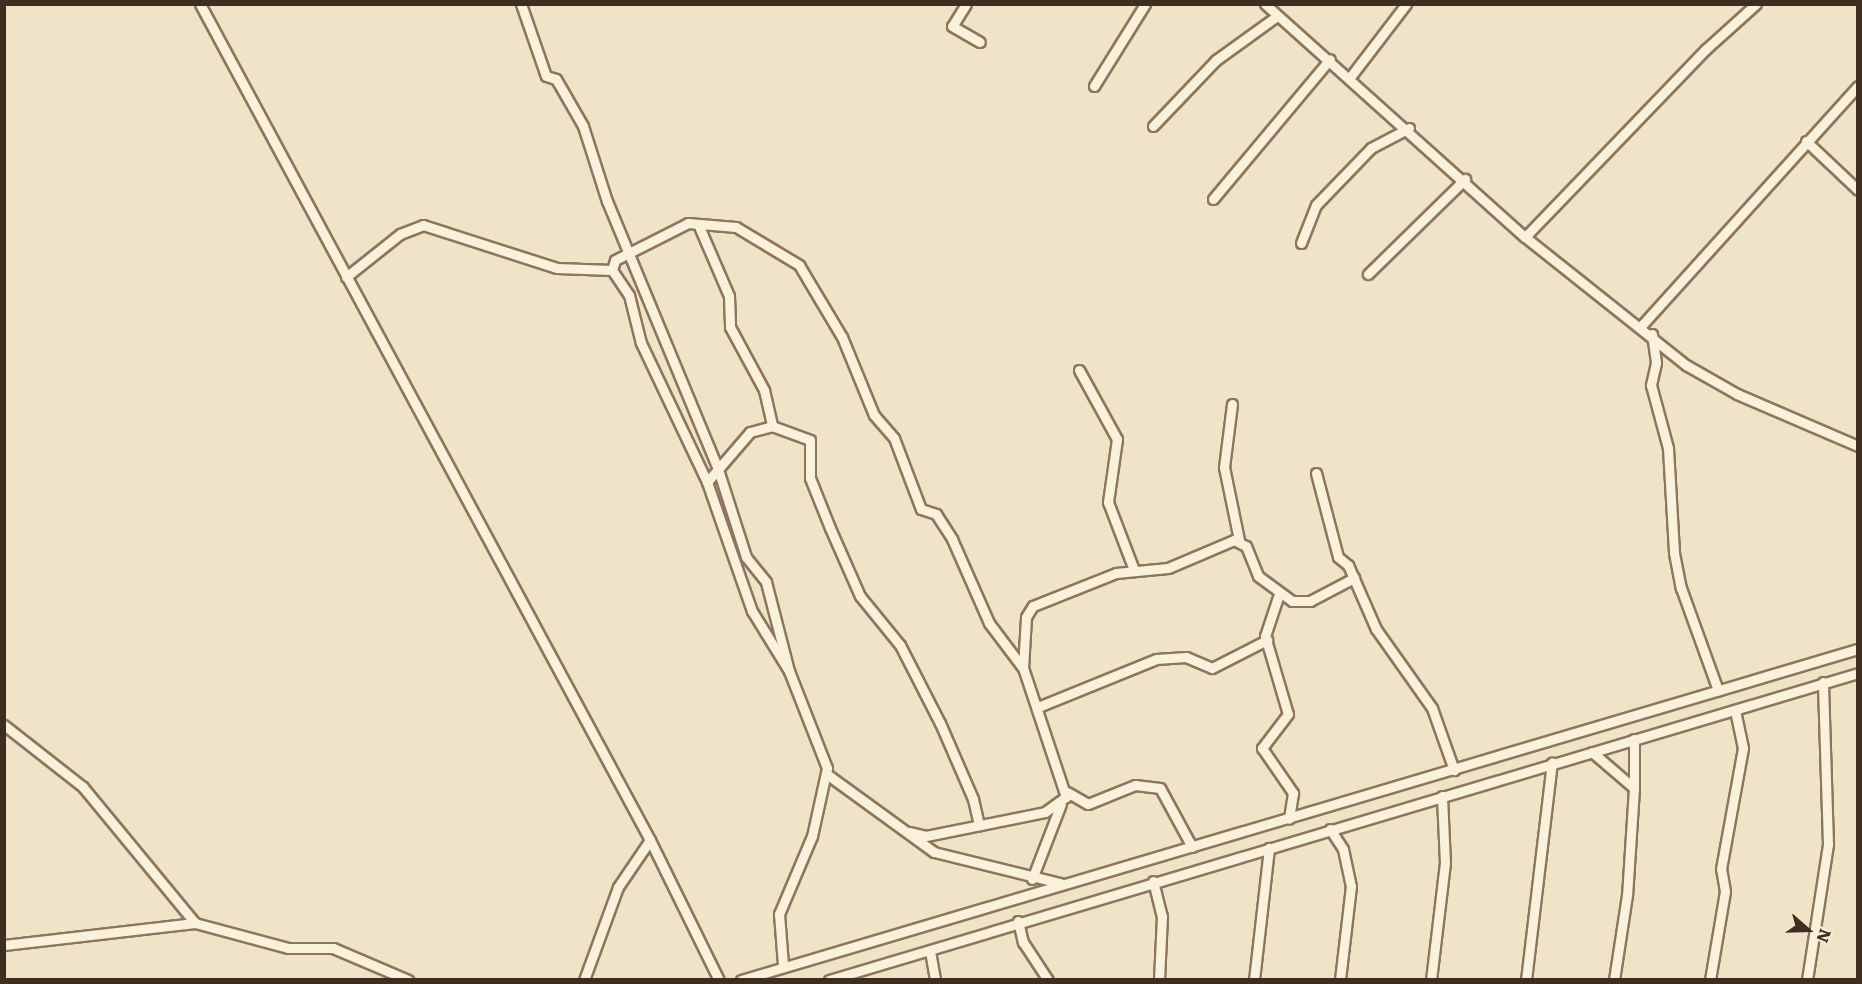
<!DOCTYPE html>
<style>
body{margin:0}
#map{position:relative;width:1862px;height:984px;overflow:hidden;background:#f0e4c8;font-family:Literata,serif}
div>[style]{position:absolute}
.roads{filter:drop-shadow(2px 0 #8d765c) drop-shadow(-2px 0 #8d765c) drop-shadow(0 2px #8d765c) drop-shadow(0 -2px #8d765c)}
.minor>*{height:9px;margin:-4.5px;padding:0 4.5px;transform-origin:4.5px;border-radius:4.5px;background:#faf1dc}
span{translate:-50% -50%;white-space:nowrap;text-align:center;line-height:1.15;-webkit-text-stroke:4.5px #f7eed8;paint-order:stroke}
.frame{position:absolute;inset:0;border:6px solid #3d2e20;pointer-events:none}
.north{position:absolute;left:1778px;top:900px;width:60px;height:60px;-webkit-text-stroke:4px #f7eed8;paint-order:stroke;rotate:110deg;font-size:16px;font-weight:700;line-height:24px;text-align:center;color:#3d2e20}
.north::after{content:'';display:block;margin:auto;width:21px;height:27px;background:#3d2e20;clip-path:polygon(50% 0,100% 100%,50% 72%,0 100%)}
</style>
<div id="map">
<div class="roads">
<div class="minor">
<i style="left:200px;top:4px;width:949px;rotate:61.71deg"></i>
<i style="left:650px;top:840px;width:156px;rotate:63.8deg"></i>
<i style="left:521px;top:4px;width:76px;rotate:70.9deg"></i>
<i style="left:546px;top:76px;width:10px;rotate:17deg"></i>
<i style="left:556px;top:79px;width:54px;rotate:60.1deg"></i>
<i style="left:583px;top:126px;width:79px;rotate:72.3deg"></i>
<i style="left:607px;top:201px;width:287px;rotate:67.5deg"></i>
<i style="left:717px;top:466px;width:96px;rotate:72.3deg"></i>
<i style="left:746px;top:557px;width:32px;rotate:51deg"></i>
<i style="left:766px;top:582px;width:92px;rotate:75.5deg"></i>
<i style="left:789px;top:671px;width:104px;rotate:68.6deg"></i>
<i style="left:827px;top:768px;width:70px;rotate:102.4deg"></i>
<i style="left:812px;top:836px;width:85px;rotate:112.9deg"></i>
<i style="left:779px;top:914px;width:51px;rotate:85.5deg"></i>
<i style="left:966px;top:4px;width:26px;rotate:122deg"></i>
<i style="left:952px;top:26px;width:32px;rotate:30deg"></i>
<i style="left:1265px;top:4px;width:349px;rotate:41.9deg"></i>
<i style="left:1525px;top:237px;width:206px;rotate:38.5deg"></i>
<i style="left:1686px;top:365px;width:59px;rotate:29.6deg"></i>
<i style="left:1737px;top:394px;width:132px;rotate:23.3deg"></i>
<i style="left:1351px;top:76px;width:91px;rotate:-52.6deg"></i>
<i style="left:1094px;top:86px;width:97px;rotate:-58.1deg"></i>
<i style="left:1153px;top:126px;width:91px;rotate:-46.3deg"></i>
<i style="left:1216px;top:60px;width:75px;rotate:-35.8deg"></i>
<i style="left:1806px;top:141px;width:71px;rotate:43.3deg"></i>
<i style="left:1213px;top:199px;width:182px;rotate:-50.1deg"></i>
<i style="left:698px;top:224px;width:78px;rotate:66.7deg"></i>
<i style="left:729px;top:296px;width:31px;rotate:88deg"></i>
<i style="left:730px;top:327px;width:72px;rotate:61.6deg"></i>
<i style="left:764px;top:390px;width:37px;rotate:77deg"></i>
<i style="left:1525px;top:237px;width:261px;rotate:-46.1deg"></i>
<i style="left:1706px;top:49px;width:67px;rotate:-42deg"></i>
<i style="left:1301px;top:243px;width:41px;rotate:-68.5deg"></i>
<i style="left:1316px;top:205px;width:79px;rotate:-46deg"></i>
<i style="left:1371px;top:148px;width:43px;rotate:-27.8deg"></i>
<i style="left:612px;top:270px;width:10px;rotate:-73deg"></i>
<i style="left:615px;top:260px;width:82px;rotate:-26.9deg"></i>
<i style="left:688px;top:223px;width:48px;rotate:4.8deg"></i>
<i style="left:736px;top:227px;width:74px;rotate:31.1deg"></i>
<i style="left:799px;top:265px;width:84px;rotate:59.2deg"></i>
<i style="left:842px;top:337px;width:84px;rotate:67.7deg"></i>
<i style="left:874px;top:415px;width:30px;rotate:49deg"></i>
<i style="left:894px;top:438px;width:76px;rotate:69.2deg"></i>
<i style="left:921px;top:509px;width:16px;rotate:18deg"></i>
<i style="left:936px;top:514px;width:30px;rotate:57deg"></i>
<i style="left:952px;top:539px;width:92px;rotate:66.2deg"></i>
<i style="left:989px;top:623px;width:56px;rotate:52.9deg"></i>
<i style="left:1368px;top:274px;width:136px;rotate:-44.4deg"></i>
<i style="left:346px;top:277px;width:69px;rotate:-38.5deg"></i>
<i style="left:400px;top:234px;width:25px;rotate:-21deg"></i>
<i style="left:423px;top:225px;width:141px;rotate:17.8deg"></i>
<i style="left:557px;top:268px;width:55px;rotate:2.1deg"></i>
<i style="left:612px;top:270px;width:30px;rotate:56deg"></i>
<i style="left:629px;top:295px;width:49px;rotate:76deg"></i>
<i style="left:641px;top:343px;width:154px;rotate:64.6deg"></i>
<i style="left:707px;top:482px;width:137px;rotate:70.8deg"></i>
<i style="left:752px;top:611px;width:70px;rotate:58.3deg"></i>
<i style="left:1642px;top:325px;width:322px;rotate:-47.9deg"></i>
<i style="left:1652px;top:334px;width:29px;rotate:82deg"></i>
<i style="left:1656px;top:363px;width:23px;rotate:103deg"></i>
<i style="left:1651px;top:385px;width:65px;rotate:74.9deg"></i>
<i style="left:1668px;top:448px;width:105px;rotate:86.7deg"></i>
<i style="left:1674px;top:553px;width:36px;rotate:79deg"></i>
<i style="left:1681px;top:588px;width:109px;rotate:70.1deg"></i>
<i style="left:1079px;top:370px;width:79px;rotate:61.2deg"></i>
<i style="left:1117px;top:439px;width:64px;rotate:98.1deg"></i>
<i style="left:1108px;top:502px;width:73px;rotate:69.1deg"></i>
<i style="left:1232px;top:404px;width:64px;rotate:97.2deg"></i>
<i style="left:1224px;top:467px;width:75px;rotate:78.4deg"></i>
<i style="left:1316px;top:473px;width:87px;rotate:75.3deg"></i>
<i style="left:1338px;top:557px;width:13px;rotate:39deg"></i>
<i style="left:1348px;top:565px;width:70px;rotate:66.4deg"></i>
<i style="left:1376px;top:629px;width:97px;rotate:54.7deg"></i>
<i style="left:1432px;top:708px;width:66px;rotate:70.5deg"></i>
<i style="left:707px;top:482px;width:66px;rotate:-49.3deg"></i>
<i style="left:750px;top:432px;width:23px;rotate:-15deg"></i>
<i style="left:772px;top:426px;width:40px;rotate:20.2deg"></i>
<i style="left:810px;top:440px;width:38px;rotate:90deg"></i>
<i style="left:810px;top:478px;width:54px;rotate:68.2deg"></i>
<i style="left:830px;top:528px;width:74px;rotate:66.2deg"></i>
<i style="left:860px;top:596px;width:63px;rotate:50.8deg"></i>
<i style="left:900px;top:645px;width:88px;rotate:62.9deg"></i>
<i style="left:940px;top:723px;width:83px;rotate:66.5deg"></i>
<i style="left:973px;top:799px;width:27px;rotate:77deg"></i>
<i style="left:1279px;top:594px;width:44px;rotate:108.4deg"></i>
<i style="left:1265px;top:636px;width:81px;rotate:73.6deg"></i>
<i style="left:1288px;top:714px;width:43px;rotate:127.4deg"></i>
<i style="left:1262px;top:748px;width:55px;rotate:55.4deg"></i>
<i style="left:1293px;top:793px;width:26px;rotate:99deg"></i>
<i style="left:1038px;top:707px;width:127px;rotate:-22.1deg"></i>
<i style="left:1156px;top:659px;width:30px;rotate:-4deg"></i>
<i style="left:1186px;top:657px;width:28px;rotate:23deg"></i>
<i style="left:1212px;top:668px;width:62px;rotate:-27deg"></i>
<i style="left:4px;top:725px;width:100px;rotate:38.1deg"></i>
<i style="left:83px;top:787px;width:176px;rotate:50.5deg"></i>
<i style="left:195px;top:923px;width:96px;rotate:15deg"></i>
<i style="left:288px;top:948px;width:45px"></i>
<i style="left:333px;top:948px;width:82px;rotate:23.1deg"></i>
<i style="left:1592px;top:752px;width:55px;rotate:40.6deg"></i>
<i style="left:1634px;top:788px;width:107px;rotate:93.7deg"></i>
<i style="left:1627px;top:895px;width:86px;rotate:98.7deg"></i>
<i style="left:828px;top:775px;width:131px;rotate:36deg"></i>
<i style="left:934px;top:852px;width:130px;rotate:13.8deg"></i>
<i style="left:1634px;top:788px;width:49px;rotate:-90deg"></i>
<i style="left:1067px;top:792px;width:24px;rotate:30deg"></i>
<i style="left:1088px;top:804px;width:51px;rotate:-22deg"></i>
<i style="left:1135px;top:785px;width:25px;rotate:7deg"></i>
<i style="left:1160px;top:788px;width:67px;rotate:61.5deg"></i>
<i style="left:1330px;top:829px;width:24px;rotate:57deg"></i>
<i style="left:1343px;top:849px;width:38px;rotate:78deg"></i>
<i style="left:1351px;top:886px;width:95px;rotate:96.7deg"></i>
<i style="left:909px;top:832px;width:17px;rotate:13deg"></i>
<i style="left:926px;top:836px;width:121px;rotate:-11.4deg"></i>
<i style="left:1045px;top:812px;width:26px;rotate:-36deg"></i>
<i style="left:1066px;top:797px;width:136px;rotate:-108.4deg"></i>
<i style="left:1023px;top:668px;width:51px;rotate:-86.6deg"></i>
<i style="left:1026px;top:617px;width:13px;rotate:-58deg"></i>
<i style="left:1033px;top:606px;width:89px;rotate:-21.7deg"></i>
<i style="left:1116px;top:573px;width:52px;rotate:-5.5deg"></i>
<i style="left:1168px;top:568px;width:72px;rotate:-23deg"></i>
<i style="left:1234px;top:540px;width:13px;rotate:27deg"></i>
<i style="left:1246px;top:546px;width:32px;rotate:68deg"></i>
<i style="left:1258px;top:576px;width:42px;rotate:36.3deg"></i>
<i style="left:1292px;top:601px;width:18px"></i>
<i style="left:1310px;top:601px;width:50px;rotate:-27.6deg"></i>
<i style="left:1032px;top:879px;width:80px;rotate:-68.9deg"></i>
<i style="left:1153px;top:881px;width:36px;rotate:76deg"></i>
<i style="left:1162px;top:916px;width:64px;rotate:92.7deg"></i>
<i style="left:1018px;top:921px;width:22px;rotate:77deg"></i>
<i style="left:1023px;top:942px;width:45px;rotate:56.7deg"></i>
<i style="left:4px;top:945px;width:192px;rotate:-6.6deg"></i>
<i style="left:930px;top:951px;width:29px;rotate:80deg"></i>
<i style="left:584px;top:980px;width:99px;rotate:-69.9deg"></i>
<i style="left:618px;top:887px;width:57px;rotate:-55.8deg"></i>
<i style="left:741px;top:980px;width:1165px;rotate:-16.51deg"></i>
<i style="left:829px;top:980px;width:1074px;rotate:-16.61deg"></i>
<i style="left:1254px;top:980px;width:133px;rotate:-83.5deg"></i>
<i style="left:1431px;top:980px;width:118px;rotate:-83.2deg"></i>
<i style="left:1445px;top:863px;width:67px;rotate:-92.6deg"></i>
<i style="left:1526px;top:980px;width:219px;rotate:-83.2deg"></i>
<i style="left:1710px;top:980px;width:90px;rotate:-80.4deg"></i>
<i style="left:1725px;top:891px;width:22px;rotate:-100deg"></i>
<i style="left:1721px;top:869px;width:123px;rotate:-79.7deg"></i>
<i style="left:1743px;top:748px;width:39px;rotate:-102deg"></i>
<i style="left:1807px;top:980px;width:138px;rotate:-81.2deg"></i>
<i style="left:1828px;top:844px;width:162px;rotate:-91.8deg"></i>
</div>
</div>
<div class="frame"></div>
<div class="north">N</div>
</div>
